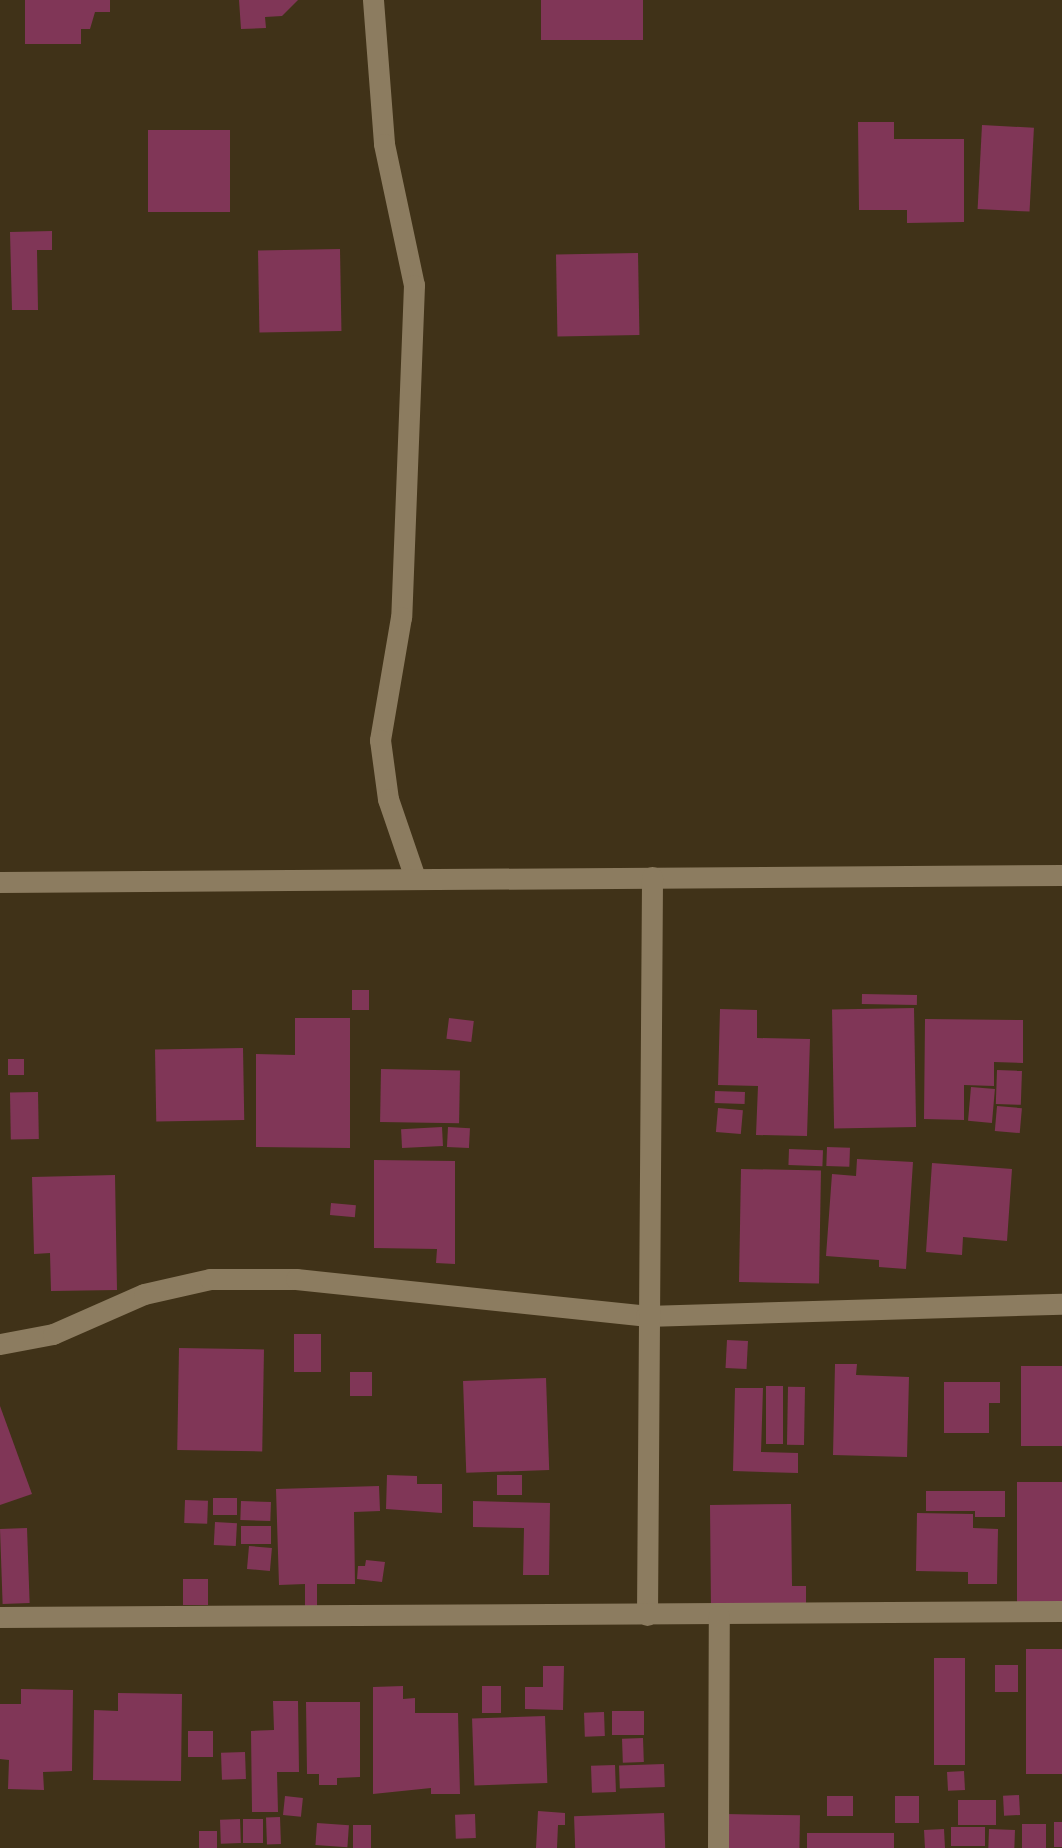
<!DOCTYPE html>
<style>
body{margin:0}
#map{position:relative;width:1062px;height:1848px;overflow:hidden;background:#403218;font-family:"Public Sans",sans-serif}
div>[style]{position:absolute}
.building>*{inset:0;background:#803657;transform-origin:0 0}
.street>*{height:21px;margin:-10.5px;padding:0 10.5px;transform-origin:10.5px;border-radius:10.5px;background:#8c7c60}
span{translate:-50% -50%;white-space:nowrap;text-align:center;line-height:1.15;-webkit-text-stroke:5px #35280e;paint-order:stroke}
</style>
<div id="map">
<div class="building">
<i style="clip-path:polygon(25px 0,110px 0,110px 12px,95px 12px,90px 29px,81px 29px,81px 44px,25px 44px)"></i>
<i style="clip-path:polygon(239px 0,298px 0,282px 16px,265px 17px,266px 28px,241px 29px)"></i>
<i style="left:541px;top:0;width:102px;height:40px"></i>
<i style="clip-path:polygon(858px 122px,894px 122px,894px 139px,964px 139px,964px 222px,907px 223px,907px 210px,859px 210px)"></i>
<i style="left:982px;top:125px;width:52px;height:84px;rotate:3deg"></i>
<i style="left:148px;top:130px;width:82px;height:82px"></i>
<i style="clip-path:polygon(52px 231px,52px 250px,37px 250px,38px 310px,12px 310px,10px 232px)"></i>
<i style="left:340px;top:249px;width:82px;height:82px;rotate:89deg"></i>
<i style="left:638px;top:253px;width:82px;height:82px;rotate:89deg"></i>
<i style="left:352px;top:990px;width:17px;height:20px"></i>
<i style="left:862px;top:994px;width:55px;height:10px;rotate:1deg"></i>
<i style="left:914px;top:1008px;width:119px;height:82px;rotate:89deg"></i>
<i style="clip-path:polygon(720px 1009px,757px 1010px,757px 1038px,810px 1039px,807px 1136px,756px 1135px,758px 1086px,718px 1085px)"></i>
<i style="clip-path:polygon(295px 1018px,350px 1018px,350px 1148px,256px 1147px,256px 1054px,295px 1055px)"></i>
<i style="left:449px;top:1018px;width:25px;height:21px;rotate:7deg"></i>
<i style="clip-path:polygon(925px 1019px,1023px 1020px,1023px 1063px,994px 1062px,994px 1086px,964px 1085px,964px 1120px,924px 1119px)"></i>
<i style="left:243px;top:1048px;width:72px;height:88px;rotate:89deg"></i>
<i style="left:24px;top:1059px;width:16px;height:16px;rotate:90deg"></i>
<i style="left:381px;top:1069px;width:79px;height:53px;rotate:1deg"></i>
<i style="left:997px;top:1070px;width:25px;height:34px;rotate:2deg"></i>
<i style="left:971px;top:1087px;width:24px;height:34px;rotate:5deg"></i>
<i style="left:715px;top:1091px;width:30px;height:12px;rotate:2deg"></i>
<i style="left:38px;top:1092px;width:47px;height:28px;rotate:89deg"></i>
<i style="left:997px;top:1106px;width:25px;height:25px;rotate:5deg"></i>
<i style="left:718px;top:1108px;width:25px;height:24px;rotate:5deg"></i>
<i style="left:442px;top:1127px;width:19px;height:41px;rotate:87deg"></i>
<i style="left:448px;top:1127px;width:22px;height:20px;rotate:3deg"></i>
<i style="left:827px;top:1147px;width:23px;height:19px;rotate:2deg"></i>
<i style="left:789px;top:1149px;width:34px;height:16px;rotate:2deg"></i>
<i style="clip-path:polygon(857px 1159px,913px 1162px,906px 1269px,879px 1267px,879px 1260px,826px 1256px,832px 1174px,856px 1176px)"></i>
<i style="clip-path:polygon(374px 1160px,455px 1161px,455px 1264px,436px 1263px,437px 1249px,374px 1248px)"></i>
<i style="clip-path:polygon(932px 1163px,1012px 1169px,1007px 1241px,963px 1237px,962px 1255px,926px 1252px)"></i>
<i style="left:741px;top:1169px;width:80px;height:113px;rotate:1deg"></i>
<i style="clip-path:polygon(115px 1175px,117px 1290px,51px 1291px,50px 1253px,34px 1254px,32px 1177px)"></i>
<i style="left:331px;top:1203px;width:25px;height:12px;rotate:5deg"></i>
<i style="left:294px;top:1334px;width:27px;height:38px"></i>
<i style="left:727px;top:1340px;width:21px;height:28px;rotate:3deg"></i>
<i style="left:179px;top:1348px;width:85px;height:102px;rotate:1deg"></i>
<i style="clip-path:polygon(835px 1364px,857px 1364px,856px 1375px,909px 1377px,907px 1457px,833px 1455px)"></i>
<i style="left:1021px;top:1366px;width:41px;height:80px"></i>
<i style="left:350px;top:1372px;width:22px;height:24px"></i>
<i style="left:546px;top:1378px;width:92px;height:83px;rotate:88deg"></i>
<i style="clip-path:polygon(944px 1382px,1000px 1382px,1000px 1403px,989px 1403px,989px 1433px,944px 1433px)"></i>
<i style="left:766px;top:1386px;width:17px;height:58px"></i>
<i style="left:805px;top:1387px;width:58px;height:17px;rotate:91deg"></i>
<i style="clip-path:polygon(735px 1388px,763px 1388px,761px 1452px,798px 1453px,798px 1473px,733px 1471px)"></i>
<i style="clip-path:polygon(0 1406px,32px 1494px,0 1505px)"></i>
<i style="clip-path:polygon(387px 1475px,417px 1476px,417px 1484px,442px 1484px,442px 1513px,386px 1509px)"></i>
<i style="left:497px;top:1475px;width:25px;height:20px"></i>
<i style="left:1017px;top:1482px;width:45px;height:120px"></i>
<i style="clip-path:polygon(379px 1486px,380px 1511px,354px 1512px,355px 1584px,317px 1584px,317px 1610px,305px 1610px,305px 1584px,279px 1585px,276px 1489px)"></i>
<i style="clip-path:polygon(926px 1491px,1005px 1491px,1005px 1517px,975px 1517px,975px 1511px,926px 1511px)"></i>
<i style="left:213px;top:1498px;width:24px;height:17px"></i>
<i style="left:185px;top:1500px;width:23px;height:23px;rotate:2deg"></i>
<i style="left:241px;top:1501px;width:30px;height:19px;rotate:2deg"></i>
<i style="clip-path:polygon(473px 1501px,550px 1503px,549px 1575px,523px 1575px,524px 1528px,473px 1527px)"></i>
<i style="clip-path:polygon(791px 1504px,792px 1586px,806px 1586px,806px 1610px,711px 1610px,710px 1505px)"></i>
<i style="clip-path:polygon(917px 1513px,973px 1514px,973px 1528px,998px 1529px,997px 1584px,968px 1584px,968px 1572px,916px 1571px)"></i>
<i style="left:215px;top:1522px;width:22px;height:23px;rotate:3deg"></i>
<i style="left:241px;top:1526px;width:30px;height:18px"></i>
<i style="left:27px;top:1528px;width:75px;height:27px;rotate:88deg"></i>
<i style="left:249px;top:1546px;width:23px;height:23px;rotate:5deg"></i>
<i style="clip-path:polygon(366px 1560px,385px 1562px,382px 1582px,357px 1579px,358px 1566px,365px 1566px)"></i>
<i style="left:183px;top:1579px;width:25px;height:26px"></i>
<i style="left:1026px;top:1649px;width:36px;height:125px"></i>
<i style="left:934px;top:1658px;width:31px;height:107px"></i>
<i style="left:995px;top:1665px;width:23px;height:27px"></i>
<i style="clip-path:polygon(543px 1666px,564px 1666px,563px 1710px,525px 1709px,525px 1687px,543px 1687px)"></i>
<i style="clip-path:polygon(403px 1686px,403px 1699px,415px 1698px,415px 1713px,458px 1713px,460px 1794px,431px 1794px,431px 1788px,373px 1794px,373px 1687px)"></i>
<i style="left:482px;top:1686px;width:19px;height:27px"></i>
<i style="clip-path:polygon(21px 1689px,73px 1690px,72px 1771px,43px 1772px,44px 1790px,8px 1789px,9px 1760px,0 1759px,0 1704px,21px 1704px)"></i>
<i style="clip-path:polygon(118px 1693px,182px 1694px,181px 1781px,93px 1780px,94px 1710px,118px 1711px)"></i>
<i style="clip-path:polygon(273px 1701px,298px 1701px,299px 1772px,277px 1772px,278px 1812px,252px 1812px,251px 1731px,274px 1730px)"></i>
<i style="clip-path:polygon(306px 1702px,360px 1702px,360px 1777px,337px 1778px,337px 1785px,319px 1785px,319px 1774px,307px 1774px)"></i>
<i style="left:612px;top:1711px;width:32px;height:24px"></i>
<i style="left:604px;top:1712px;width:24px;height:20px;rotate:88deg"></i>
<i style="left:545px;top:1716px;width:67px;height:73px;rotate:88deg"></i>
<i style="left:188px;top:1731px;width:25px;height:26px"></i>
<i style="left:643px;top:1738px;width:24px;height:21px;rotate:88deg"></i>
<i style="left:245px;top:1752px;width:27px;height:24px;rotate:88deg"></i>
<i style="left:664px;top:1764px;width:23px;height:45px;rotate:88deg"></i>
<i style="left:615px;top:1765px;width:27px;height:24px;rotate:88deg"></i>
<i style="left:964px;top:1771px;width:19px;height:17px;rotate:87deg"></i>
<i style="left:1019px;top:1795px;width:20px;height:16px;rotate:87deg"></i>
<i style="left:285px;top:1796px;width:18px;height:19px;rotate:6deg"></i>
<i style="left:827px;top:1796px;width:26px;height:20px"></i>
<i style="left:895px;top:1796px;width:24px;height:27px"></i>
<i style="left:996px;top:1800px;width:25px;height:38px;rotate:90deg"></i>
<i style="clip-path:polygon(538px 1811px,565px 1813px,565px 1825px,558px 1825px,557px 1848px,536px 1848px)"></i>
<i style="left:664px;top:1813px;width:35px;height:90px;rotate:88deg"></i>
<i style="left:475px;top:1814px;width:24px;height:20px;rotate:88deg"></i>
<i style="left:725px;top:1814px;width:75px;height:34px;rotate:1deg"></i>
<i style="left:280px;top:1817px;width:27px;height:14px;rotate:88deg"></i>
<i style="left:240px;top:1819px;width:24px;height:20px;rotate:88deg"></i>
<i style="left:243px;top:1819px;width:20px;height:24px"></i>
<i style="left:1054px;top:1822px;width:8px;height:25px"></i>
<i style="left:317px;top:1823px;width:32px;height:22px;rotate:4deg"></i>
<i style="left:1022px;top:1824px;width:24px;height:24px"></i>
<i style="left:353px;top:1825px;width:18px;height:23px"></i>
<i style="left:951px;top:1827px;width:34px;height:19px"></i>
<i style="left:944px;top:1829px;width:19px;height:20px;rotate:87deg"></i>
<i style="left:989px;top:1829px;width:26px;height:19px;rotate:2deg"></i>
<i style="left:199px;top:1831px;width:18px;height:17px"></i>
<i style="left:807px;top:1833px;width:87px;height:15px"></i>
</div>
<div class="street">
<i style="left:373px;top:0;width:144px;rotate:85.6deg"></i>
<i style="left:384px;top:144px;width:144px;rotate:78deg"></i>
<i style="left:414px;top:285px;width:332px;rotate:92.2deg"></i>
<i style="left:401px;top:617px;width:125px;rotate:99.7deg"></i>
<i style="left:380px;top:740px;width:60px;rotate:82.3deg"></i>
<i style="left:388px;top:799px;width:83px;rotate:71.1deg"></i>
<i style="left:0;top:882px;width:1062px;rotate:-0.38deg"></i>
<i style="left:0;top:1344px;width:54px;rotate:-10.7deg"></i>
<i style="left:53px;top:1334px;width:99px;rotate:-23.7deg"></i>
<i style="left:144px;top:1294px;width:68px;rotate:-12.8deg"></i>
<i style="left:210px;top:1279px;width:86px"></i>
<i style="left:296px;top:1279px;width:352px;rotate:6deg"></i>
<i style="left:646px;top:1316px;width:416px;rotate:-1.7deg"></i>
<i style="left:647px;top:1615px;width:738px;rotate:-89.61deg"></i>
<i style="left:0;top:1617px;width:1062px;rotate:-0.32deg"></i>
<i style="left:718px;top:1848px;width:232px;rotate:-89.8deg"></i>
</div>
</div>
